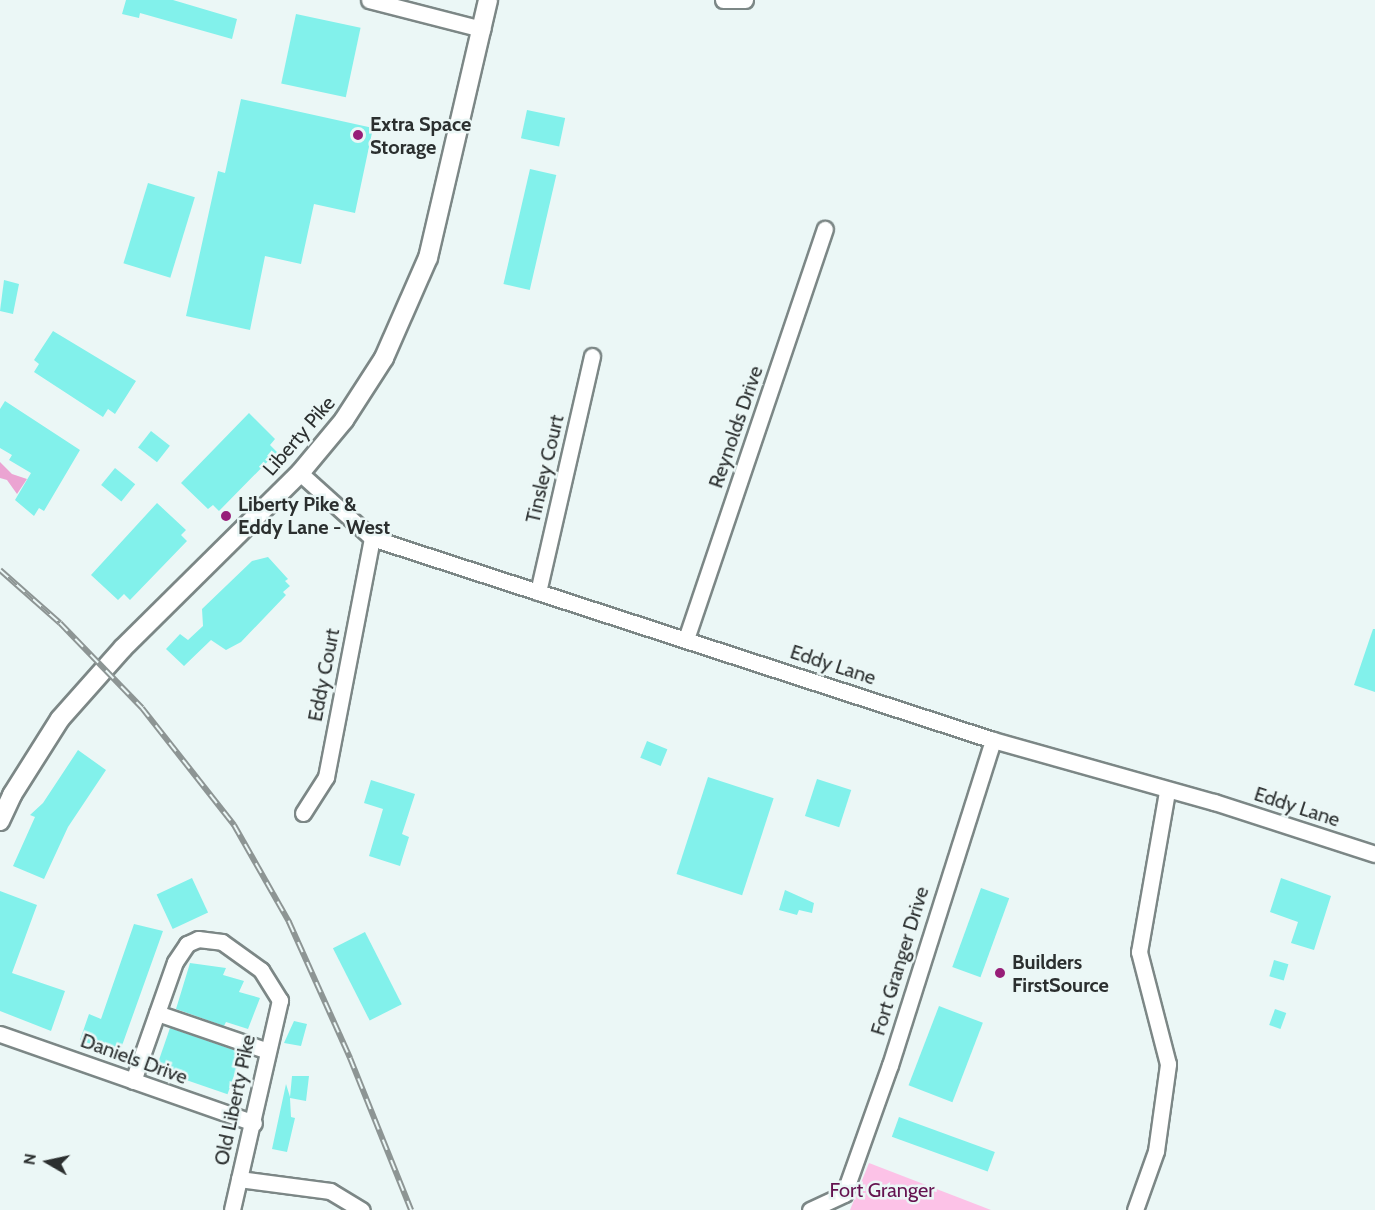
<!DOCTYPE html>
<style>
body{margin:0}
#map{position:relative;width:1375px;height:1210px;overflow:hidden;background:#ebf7f6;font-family:Cabin,sans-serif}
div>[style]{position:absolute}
.green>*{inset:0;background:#fcc2e7}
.water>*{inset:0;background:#eba4d2}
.building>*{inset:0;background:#82f1eb;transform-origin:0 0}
.roads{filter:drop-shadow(2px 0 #7c8786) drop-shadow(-2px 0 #7c8786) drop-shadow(0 2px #7c8786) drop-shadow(0 -2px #7c8786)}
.minor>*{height:15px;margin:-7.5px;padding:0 7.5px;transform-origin:7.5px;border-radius:7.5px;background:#fff}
.tertiary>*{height:18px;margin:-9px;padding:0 9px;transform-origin:9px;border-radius:9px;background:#fff}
.rail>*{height:6px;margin-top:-3px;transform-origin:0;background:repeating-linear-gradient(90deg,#ebf7f6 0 11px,#8d9594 0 22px);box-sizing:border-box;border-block:2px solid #8d9594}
.dots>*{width:16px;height:16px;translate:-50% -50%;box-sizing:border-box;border:3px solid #ebf7f6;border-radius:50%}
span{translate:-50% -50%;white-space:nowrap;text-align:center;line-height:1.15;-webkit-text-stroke:5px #ebf7f6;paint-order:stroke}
.poi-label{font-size:20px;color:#2b2f2f;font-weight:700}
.left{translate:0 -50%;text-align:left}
.street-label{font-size:20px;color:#2b2f2f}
.park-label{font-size:20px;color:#64124f}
.north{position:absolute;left:18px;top:1132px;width:60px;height:60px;-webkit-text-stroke:4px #ebf7f6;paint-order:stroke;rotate:279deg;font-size:16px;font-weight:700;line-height:24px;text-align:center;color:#2b2f2f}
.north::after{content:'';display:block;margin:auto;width:21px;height:27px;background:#2b2f2f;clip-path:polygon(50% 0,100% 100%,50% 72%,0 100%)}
</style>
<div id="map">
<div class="green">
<i style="clip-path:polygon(869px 1163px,991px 1210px,850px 1210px)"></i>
</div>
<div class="water">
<i style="clip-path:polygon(0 462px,12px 474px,27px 479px,17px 494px,7px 480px,0 478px)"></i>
</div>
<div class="building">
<i style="clip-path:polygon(126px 0,173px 0,237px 19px,232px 39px,140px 13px,139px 18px,122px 14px)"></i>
<i style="left:296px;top:14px;width:66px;height:71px;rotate:12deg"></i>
<i style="clip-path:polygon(241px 99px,373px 128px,355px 213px,314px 204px,301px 264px,265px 256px,250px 330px,186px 316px,218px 171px,225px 173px)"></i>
<i style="left:527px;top:110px;width:39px;height:29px;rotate:12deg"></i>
<i style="left:530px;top:169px;width:27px;height:118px;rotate:13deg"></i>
<i style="left:148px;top:183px;width:49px;height:84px;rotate:17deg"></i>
<i style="clip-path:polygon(4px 280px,19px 284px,13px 314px,0 311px)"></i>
<i style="clip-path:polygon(53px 331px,136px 381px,115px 414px,108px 409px,103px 417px,34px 372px,39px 364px,34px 360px)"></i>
<i style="clip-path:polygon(5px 401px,80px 450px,44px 511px,39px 508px,34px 516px,15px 500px,31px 473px,9px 460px,12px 455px,0 448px,0 409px)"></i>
<i style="clip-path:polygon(249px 413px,275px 439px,270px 445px,277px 452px,219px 511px,213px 505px,208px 509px,181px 483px)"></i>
<i style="left:151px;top:431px;width:24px;height:21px;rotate:38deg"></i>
<i style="left:115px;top:468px;width:26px;height:22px;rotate:39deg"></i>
<i style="clip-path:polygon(157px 503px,186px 530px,181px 535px,187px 541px,130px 600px,124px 594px,118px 600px,91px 575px)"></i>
<i style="clip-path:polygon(268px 557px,288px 579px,285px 581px,290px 586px,283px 592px,286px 595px,241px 642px,226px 650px,211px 640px,184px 666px,166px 649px,180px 634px,188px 640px,203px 626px,202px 609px,252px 561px)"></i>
<i style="clip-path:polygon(1373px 629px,1375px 629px,1375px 692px,1354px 685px)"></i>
<i style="left:647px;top:741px;width:22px;height:18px;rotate:22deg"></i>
<i style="clip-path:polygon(78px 750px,106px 770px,68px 827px,44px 879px,13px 866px,35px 817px,30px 815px,43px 803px)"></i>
<i style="left:708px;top:777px;width:69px;height:102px;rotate:18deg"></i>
<i style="left:817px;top:779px;width:36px;height:39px;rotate:18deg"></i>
<i style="clip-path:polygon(371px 780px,415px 794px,402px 834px,409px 837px,400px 866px,369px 856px,383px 809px,364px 803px)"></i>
<i style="left:192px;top:878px;width:38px;height:39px;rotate:65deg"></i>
<i style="clip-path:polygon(1281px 878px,1331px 896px,1314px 950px,1291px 943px,1298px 922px,1270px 912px)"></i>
<i style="left:981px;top:888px;width:30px;height:84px;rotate:20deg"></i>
<i style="clip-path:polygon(785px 890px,814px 903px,812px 913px,799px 910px,797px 915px,779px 910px)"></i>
<i style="clip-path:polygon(0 891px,37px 905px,12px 973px,65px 991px,51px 1031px,0 1011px)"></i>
<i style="clip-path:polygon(134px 924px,163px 931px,119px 1054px,80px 1040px,89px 1014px,101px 1019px)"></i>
<i style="left:365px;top:932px;width:81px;height:36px;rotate:63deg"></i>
<i style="left:1274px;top:960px;width:15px;height:17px;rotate:16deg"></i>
<i style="clip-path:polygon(190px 963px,226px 968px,223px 975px,244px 981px,239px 992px,260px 998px,248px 1029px,226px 1022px,224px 1026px,176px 1009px)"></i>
<i style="left:939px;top:1006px;width:47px;height:85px;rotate:21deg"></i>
<i style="left:1275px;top:1009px;width:12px;height:17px;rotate:20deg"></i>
<i style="clip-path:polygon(294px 1021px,307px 1024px,301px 1046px,284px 1043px)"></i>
<i style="left:170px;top:1028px;width:76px;height:44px;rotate:19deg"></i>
<i style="clip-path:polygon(292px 1076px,309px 1076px,306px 1101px,290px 1098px,291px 1117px,295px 1118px,287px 1152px,272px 1149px,286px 1084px,290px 1097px)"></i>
<i style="left:899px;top:1117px;width:102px;height:21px;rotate:20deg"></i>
</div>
<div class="roads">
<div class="minor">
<i style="left:369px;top:0;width:117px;rotate:14.4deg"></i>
<i style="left:723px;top:0;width:22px"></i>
<i style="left:300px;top:473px;width:97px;rotate:42.1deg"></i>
<i style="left:372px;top:538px;width:653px;rotate:18.02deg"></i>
<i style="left:993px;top:740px;width:230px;rotate:15.7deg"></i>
<i style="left:1214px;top:802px;width:169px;rotate:17.9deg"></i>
<i style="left:538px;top:592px;width:242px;rotate:-77.1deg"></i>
<i style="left:686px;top:639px;width:433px;rotate:-71.3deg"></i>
<i style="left:303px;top:813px;width:43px;rotate:-57.4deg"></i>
<i style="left:326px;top:777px;width:243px;rotate:-79.1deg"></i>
<i style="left:157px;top:1013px;width:117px;rotate:18.9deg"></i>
<i style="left:0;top:1034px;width:269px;rotate:19.3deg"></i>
<i style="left:133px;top:1081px;width:126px;rotate:-70.6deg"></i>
<i style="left:175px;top:962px;width:22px;rotate:-56deg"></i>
<i style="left:187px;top:944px;width:12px;rotate:-24deg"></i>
<i style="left:198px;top:939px;width:24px;rotate:7deg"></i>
<i style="left:222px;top:942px;width:48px;rotate:35.7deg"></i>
<i style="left:261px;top:970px;width:36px;rotate:58deg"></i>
<i style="left:280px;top:1000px;width:215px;rotate:102.9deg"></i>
<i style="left:239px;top:1179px;width:92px;rotate:7.5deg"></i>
<i style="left:330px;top:1191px;width:37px;rotate:31deg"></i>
<i style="left:810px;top:1210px;width:38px;rotate:-25deg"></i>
<i style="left:844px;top:1194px;width:137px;rotate:-70.4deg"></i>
<i style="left:890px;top:1065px;width:341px;rotate:-72.4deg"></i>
<i style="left:1135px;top:1210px;width:63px;rotate:-70.4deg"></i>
<i style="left:1156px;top:1151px;width:88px;rotate:-82.1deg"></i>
<i style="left:1168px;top:1064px;width:116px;rotate:-104.5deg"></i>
<i style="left:1139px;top:952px;width:163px;rotate:-80.1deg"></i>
</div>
<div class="tertiary">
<i style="left:0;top:821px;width:29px;rotate:-65deg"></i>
<i style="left:12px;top:795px;width:90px;rotate:-57.7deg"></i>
<i style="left:60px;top:719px;width:95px;rotate:-48.4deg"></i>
<i style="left:123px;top:648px;width:249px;rotate:-44.7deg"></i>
<i style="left:300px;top:473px;width:69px;rotate:-50.3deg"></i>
<i style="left:344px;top:420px;width:74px;rotate:-57.2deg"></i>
<i style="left:384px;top:358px;width:109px;rotate:-66.3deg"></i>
<i style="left:428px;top:258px;width:265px;rotate:-76.9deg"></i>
</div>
</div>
<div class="rail">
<i style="left:0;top:570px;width:80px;rotate:41.5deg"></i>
<i style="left:60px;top:623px;width:118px;rotate:46deg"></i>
<i style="left:142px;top:708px;width:149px;rotate:51.8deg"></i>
<i style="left:234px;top:825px;width:112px;rotate:60.4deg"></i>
<i style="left:289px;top:922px;width:149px;rotate:65.8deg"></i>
<i style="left:350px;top:1058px;width:164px;rotate:68.1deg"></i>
</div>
<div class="dots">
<i style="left:358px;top:135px;background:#971e78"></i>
<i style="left:226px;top:516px;background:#971e78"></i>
<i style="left:1000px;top:973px;background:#971e78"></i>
</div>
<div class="poi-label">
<span class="left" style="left:370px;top:136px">Extra Space<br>Storage</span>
<span class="left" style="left:238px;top:516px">Liberty Pike &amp;<br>Eddy Lane - West</span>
<span class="left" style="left:1012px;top:974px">Builders<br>FirstSource</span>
</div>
<div class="street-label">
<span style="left:736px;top:427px;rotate:-71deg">Reynolds Drive</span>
<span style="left:299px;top:436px;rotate:-49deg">Liberty Pike</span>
<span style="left:545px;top:469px;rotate:-77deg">Tinsley Court</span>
<span style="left:833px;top:665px;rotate:18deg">Eddy Lane</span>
<span style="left:324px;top:675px;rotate:-79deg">Eddy Court</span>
<span style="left:1297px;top:807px;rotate:18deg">Eddy Lane</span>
<span style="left:900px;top:961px;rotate:-73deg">Fort Granger Drive</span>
<span style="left:134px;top:1059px;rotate:20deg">Daniels Drive</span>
<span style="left:235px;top:1100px;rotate:-78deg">Old Liberty Pike</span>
</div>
<div class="park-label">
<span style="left:882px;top:1190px">Fort Granger</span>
</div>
<div class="north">N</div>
</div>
